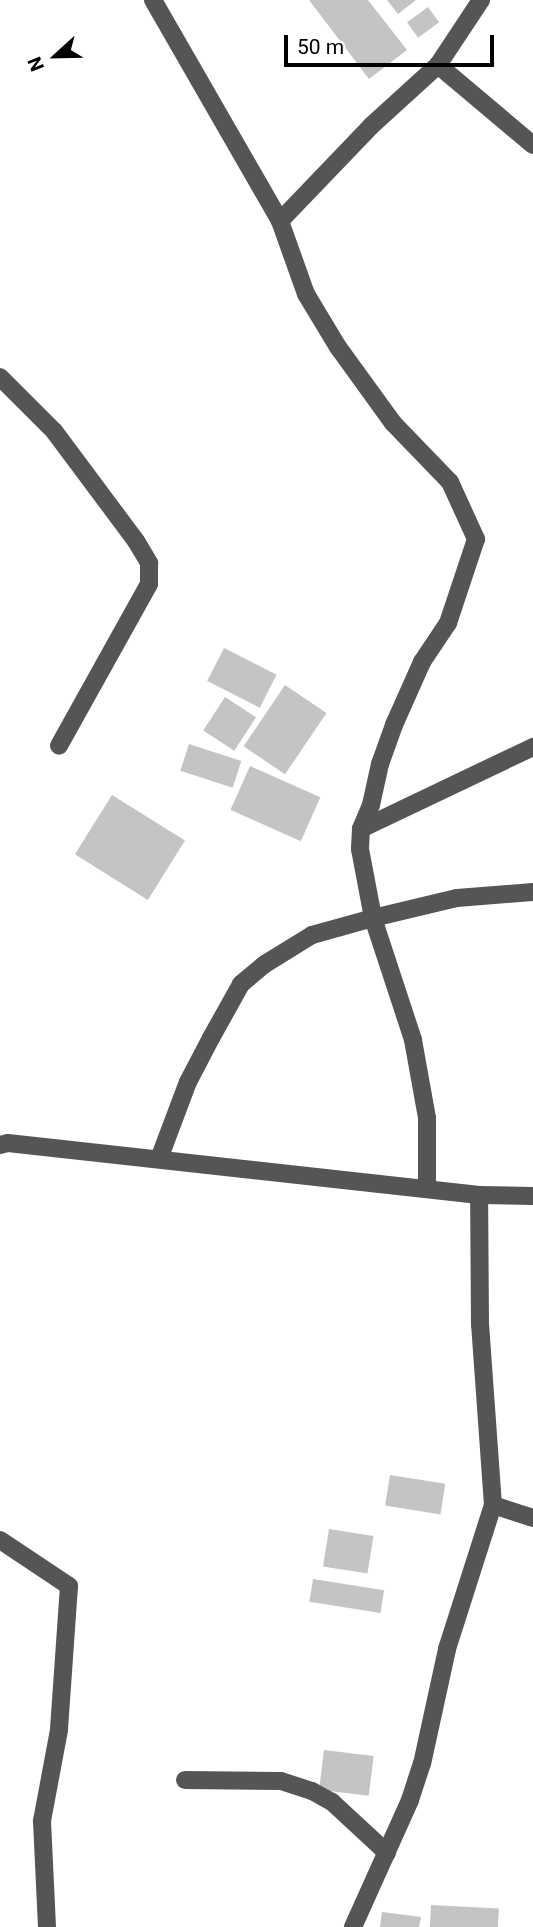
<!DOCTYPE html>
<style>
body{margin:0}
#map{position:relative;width:533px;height:1927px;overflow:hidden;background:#fff;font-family:Roboto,sans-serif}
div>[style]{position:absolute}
.building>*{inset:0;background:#c4c4c4;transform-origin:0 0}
.minor>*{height:18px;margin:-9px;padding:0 9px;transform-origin:9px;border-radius:9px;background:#555}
span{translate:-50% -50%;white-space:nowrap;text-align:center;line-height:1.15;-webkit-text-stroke:7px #fff;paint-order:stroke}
.north{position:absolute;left:21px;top:21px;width:70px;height:70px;-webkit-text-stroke:5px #fff;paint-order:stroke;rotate:248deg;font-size:19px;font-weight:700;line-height:28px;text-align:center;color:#000}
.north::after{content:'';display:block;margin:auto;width:24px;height:32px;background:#000;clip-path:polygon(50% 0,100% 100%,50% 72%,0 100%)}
.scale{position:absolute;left:284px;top:35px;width:210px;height:32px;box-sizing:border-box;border:4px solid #000;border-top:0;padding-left:9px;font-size:21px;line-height:24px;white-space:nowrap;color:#000;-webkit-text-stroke:5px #fff;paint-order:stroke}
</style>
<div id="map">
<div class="building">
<i style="clip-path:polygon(309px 0,368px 0,407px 50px,369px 79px)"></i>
<i style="clip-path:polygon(387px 0,416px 0,398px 14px)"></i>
<i style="left:428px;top:7px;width:19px;height:26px;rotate:54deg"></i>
<i style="left:224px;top:648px;width:59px;height:37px;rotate:27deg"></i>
<i style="left:285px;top:685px;width:50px;height:74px;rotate:34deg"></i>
<i style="left:225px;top:697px;width:37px;height:40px;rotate:33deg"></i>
<i style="left:189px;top:744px;width:55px;height:28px;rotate:18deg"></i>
<i style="left:250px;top:766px;width:77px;height:48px;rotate:24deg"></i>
<i style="left:112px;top:795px;width:86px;height:70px;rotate:32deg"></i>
<i style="left:390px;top:1475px;width:56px;height:31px;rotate:9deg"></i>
<i style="left:329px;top:1529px;width:45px;height:38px;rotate:9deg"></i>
<i style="left:313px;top:1579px;width:72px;height:23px;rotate:9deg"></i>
<i style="left:324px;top:1750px;width:50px;height:40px;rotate:7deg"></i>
<i style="left:431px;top:1905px;width:68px;height:22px;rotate:3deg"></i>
<i style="clip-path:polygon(382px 1912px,421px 1917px,419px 1927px,380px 1927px)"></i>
</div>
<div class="minor">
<i style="left:153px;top:0;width:255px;rotate:60.1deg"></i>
<i style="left:280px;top:221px;width:77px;rotate:70.4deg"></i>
<i style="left:306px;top:294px;width:62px;rotate:58.9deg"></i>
<i style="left:338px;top:347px;width:94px;rotate:54.1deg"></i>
<i style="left:393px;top:423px;width:82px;rotate:46deg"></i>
<i style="left:450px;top:482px;width:63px;rotate:65.5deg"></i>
<i style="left:476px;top:539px;width:89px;rotate:108.4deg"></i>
<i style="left:448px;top:623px;width:47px;rotate:123.7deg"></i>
<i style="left:422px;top:662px;width:69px;rotate:114deg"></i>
<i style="left:394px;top:725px;width:41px;rotate:109.7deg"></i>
<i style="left:380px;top:764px;width:42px;rotate:102.4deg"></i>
<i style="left:371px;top:805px;width:26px;rotate:113deg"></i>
<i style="left:361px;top:829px;width:20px;rotate:93deg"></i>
<i style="left:360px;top:849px;width:70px;rotate:79.3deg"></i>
<i style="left:373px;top:918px;width:128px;rotate:71.8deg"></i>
<i style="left:413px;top:1040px;width:79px;rotate:79.8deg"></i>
<i style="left:427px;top:1118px;width:71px;rotate:90deg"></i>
<i style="left:438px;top:65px;width:124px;rotate:40.1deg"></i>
<i style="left:280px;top:221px;width:132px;rotate:-46.2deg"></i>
<i style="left:371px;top:126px;width:91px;rotate:-42.3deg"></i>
<i style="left:438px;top:65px;width:78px;rotate:-56.5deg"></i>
<i style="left:0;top:377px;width:76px;rotate:45deg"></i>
<i style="left:54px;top:431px;width:137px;rotate:53.3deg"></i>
<i style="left:136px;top:541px;width:26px;rotate:59deg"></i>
<i style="left:149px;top:563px;width:21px;rotate:90deg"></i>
<i style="left:149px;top:584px;width:185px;rotate:119.1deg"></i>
<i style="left:361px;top:829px;width:191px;rotate:-25.5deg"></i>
<i style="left:0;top:1145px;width:8px;rotate:-14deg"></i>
<i style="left:8px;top:1143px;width:474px;rotate:6.3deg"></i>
<i style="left:479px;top:1195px;width:54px;rotate:1.1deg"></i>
<i style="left:159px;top:1159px;width:82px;rotate:-69.4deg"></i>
<i style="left:188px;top:1082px;width:50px;rotate:-62.4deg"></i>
<i style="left:211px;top:1038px;width:62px;rotate:-60.9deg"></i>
<i style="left:241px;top:984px;width:31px;rotate:-40deg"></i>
<i style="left:265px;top:964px;width:55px;rotate:-31.7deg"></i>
<i style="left:312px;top:935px;width:63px;rotate:-15.6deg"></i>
<i style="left:373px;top:918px;width:86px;rotate:-13.4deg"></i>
<i style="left:457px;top:898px;width:76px;rotate:-4.5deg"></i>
<i style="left:493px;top:1505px;width:42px;rotate:18deg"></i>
<i style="left:0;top:1540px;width:83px;rotate:33.7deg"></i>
<i style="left:69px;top:1586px;width:144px;rotate:94deg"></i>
<i style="left:59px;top:1730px;width:93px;rotate:100.6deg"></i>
<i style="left:42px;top:1821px;width:106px;rotate:87.3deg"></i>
<i style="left:185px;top:1780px;width:96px;rotate:0.6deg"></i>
<i style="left:281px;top:1781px;width:33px;rotate:18deg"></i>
<i style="left:312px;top:1791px;width:23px;rotate:29deg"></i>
<i style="left:332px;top:1802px;width:75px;rotate:42.8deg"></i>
<i style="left:353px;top:1927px;width:139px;rotate:-65.8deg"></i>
<i style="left:410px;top:1800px;width:38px;rotate:-72deg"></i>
<i style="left:422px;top:1764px;width:118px;rotate:-77.7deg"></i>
<i style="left:447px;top:1649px;width:151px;rotate:-72.3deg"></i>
<i style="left:493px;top:1505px;width:180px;rotate:-94.1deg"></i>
<i style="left:480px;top:1325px;width:130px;rotate:-90.4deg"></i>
</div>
<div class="north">N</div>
<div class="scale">50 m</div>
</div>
